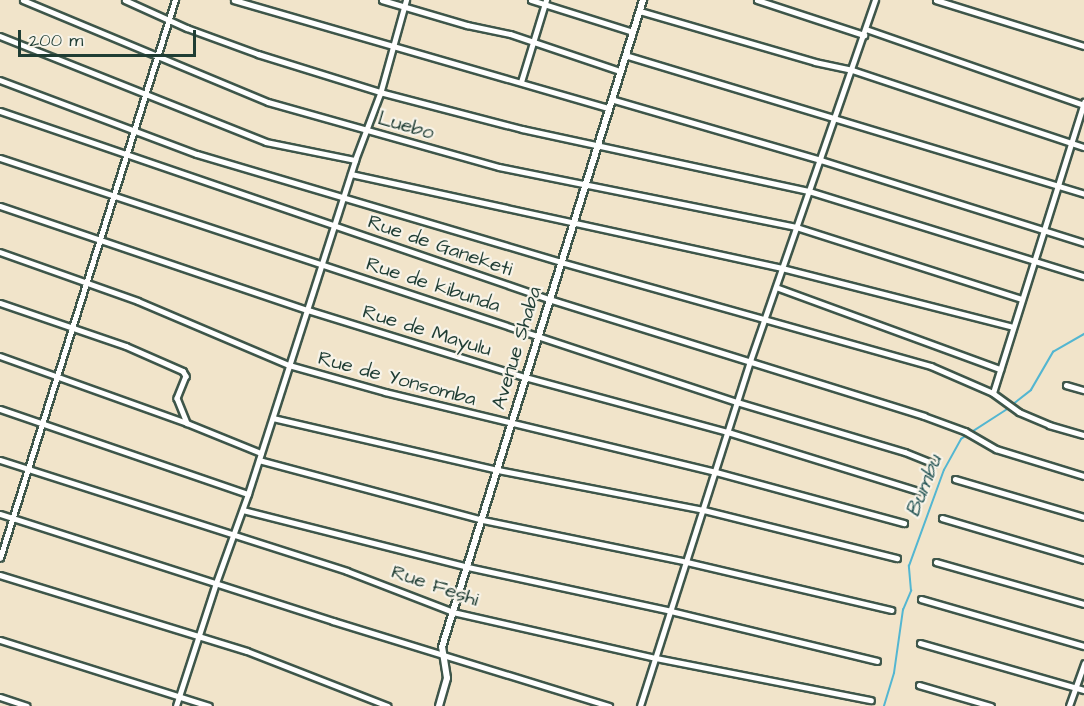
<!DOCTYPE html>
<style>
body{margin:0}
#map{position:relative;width:1084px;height:706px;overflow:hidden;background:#f1e4ca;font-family:"Architects Daughter",sans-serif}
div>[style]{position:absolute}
.stream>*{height:1.5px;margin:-0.75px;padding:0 0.75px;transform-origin:0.75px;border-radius:0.75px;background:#53b6d1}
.roads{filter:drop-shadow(2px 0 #3e564a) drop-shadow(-2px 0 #3e564a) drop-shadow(0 2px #3e564a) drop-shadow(0 -2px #3e564a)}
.minor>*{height:4.5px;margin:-2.25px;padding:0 2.25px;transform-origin:2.25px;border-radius:2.25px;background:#fff}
.tertiary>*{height:6px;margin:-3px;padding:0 3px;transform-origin:3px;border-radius:3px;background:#fff}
span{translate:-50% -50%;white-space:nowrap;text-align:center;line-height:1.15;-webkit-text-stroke:4.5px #f7f3e8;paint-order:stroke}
.street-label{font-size:20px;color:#1f3d34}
.water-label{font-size:21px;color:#2c5b5b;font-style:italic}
.scale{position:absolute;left:18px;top:30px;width:178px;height:27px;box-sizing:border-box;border:3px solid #1f3d34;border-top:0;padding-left:8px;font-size:18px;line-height:21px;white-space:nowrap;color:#1f3d34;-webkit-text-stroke:4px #f7f3e8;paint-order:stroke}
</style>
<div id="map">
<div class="stream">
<i style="left:1012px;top:405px;width:24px;rotate:-38deg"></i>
<i style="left:1031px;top:390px;width:44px;rotate:-59.9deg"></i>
<i style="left:1053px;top:352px;width:36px;rotate:-30deg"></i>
<i style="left:884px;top:706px;width:34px;rotate:-73deg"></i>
<i style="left:894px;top:673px;width:64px;rotate:-81.9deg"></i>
<i style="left:903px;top:610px;width:21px;rotate:-67deg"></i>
<i style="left:911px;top:591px;width:25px;rotate:-95deg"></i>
<i style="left:909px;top:566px;width:102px;rotate:-70deg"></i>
<i style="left:944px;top:470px;width:35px;rotate:-61deg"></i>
<i style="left:961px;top:439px;width:57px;rotate:-32.9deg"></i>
</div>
<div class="roads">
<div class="minor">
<i style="left:23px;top:0;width:265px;rotate:22.6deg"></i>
<i style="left:268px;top:102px;width:240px;rotate:15.7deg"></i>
<i style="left:499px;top:167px;width:303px;rotate:11.4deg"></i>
<i style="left:796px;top:227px;width:237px;rotate:17.7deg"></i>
<i style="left:125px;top:0;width:68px;rotate:24.3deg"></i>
<i style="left:187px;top:28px;width:76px;rotate:20.1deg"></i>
<i style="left:258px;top:54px;width:128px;rotate:17.3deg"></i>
<i style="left:380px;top:92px;width:147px;rotate:14.6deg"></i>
<i style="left:522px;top:129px;width:294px;rotate:12.2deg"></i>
<i style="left:809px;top:191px;width:288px;rotate:17.2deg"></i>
<i style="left:234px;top:0;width:389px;rotate:16.1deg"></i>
<i style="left:382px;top:0;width:89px;rotate:16.4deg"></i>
<i style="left:467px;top:25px;width:44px;rotate:11.8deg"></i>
<i style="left:510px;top:34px;width:116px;rotate:18.6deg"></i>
<i style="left:531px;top:0;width:107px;rotate:17.4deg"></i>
<i style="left:757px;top:0;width:113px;rotate:18.1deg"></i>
<i style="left:936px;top:0;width:155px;rotate:17.3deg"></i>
<i style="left:640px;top:11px;width:182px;rotate:16.2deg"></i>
<i style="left:815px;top:62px;width:38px;rotate:12deg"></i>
<i style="left:852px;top:70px;width:244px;rotate:18.4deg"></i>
<i style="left:866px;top:29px;width:231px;rotate:19.2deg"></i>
<i style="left:0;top:36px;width:286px;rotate:21.7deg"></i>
<i style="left:266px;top:142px;width:91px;rotate:11.4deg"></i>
<i style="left:625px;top:55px;width:480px;rotate:16.8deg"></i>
<i style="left:0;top:80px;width:210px;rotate:20.6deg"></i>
<i style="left:197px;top:154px;width:380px;rotate:16.5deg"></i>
<i style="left:561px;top:262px;width:384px;rotate:15.7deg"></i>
<i style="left:931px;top:366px;width:68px;rotate:23.5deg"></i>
<i style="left:993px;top:393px;width:305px;rotate:-72.6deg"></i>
<i style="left:521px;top:82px;width:86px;rotate:-73deg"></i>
<i style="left:611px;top:99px;width:219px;rotate:16.2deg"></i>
<i style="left:821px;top:160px;width:276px;rotate:17.5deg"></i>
<i style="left:0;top:111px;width:580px;rotate:18.9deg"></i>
<i style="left:549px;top:299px;width:393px;rotate:17.3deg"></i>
<i style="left:924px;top:416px;width:44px;rotate:20.1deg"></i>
<i style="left:965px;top:431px;width:36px;rotate:30deg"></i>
<i style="left:996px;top:449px;width:92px;rotate:17.1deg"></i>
<i style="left:0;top:158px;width:776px;rotate:18.32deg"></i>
<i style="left:737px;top:402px;width:175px;rotate:16.6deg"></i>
<i style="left:905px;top:452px;width:31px;rotate:22deg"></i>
<i style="left:351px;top:174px;width:441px;rotate:12.3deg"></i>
<i style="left:782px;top:268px;width:238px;rotate:14.3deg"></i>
<i style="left:0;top:206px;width:325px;rotate:18.7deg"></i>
<i style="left:308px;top:310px;width:227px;rotate:17.2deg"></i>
<i style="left:525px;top:377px;width:210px;rotate:15.2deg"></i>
<i style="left:728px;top:432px;width:200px;rotate:17.2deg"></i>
<i style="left:0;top:252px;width:146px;rotate:19.5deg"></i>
<i style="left:138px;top:301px;width:164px;rotate:23deg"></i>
<i style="left:289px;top:365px;width:100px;rotate:15.7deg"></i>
<i style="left:385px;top:392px;width:341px;rotate:13.6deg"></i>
<i style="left:716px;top:472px;width:195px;rotate:15.2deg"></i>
<i style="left:776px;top:287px;width:239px;rotate:20.1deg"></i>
<i style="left:0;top:303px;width:133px;rotate:18.8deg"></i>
<i style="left:126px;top:346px;width:62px;rotate:23.7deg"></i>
<i style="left:183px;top:371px;width:6px;rotate:59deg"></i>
<i style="left:186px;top:376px;width:24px;rotate:112deg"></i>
<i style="left:177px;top:398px;width:27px;rotate:68deg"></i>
<i style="left:0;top:356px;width:199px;rotate:19.7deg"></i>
<i style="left:187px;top:423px;width:80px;rotate:22.1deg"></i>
<i style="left:1066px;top:385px;width:19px;rotate:16deg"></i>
<i style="left:993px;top:393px;width:32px;rotate:36deg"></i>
<i style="left:1019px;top:412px;width:33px;rotate:23deg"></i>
<i style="left:1049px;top:425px;width:36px;rotate:16deg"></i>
<i style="left:0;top:409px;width:262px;rotate:18.9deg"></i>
<i style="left:273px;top:418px;width:231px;rotate:13deg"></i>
<i style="left:498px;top:470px;width:210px;rotate:11deg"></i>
<i style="left:704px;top:510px;width:199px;rotate:14deg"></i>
<i style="left:0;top:460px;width:364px;rotate:17.7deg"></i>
<i style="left:347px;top:571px;width:114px;rotate:21.1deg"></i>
<i style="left:453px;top:612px;width:208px;rotate:12.8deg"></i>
<i style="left:656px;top:658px;width:219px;rotate:11.1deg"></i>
<i style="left:259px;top:460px;width:232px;rotate:15deg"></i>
<i style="left:483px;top:520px;width:208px;rotate:11.6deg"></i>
<i style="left:687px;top:562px;width:210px;rotate:13.2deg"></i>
<i style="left:955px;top:479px;width:134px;rotate:16.4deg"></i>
<i style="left:243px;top:510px;width:232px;rotate:14.2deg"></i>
<i style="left:468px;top:567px;width:208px;rotate:12.2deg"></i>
<i style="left:671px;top:611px;width:212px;rotate:13.6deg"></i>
<i style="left:0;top:514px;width:350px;rotate:17.8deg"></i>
<i style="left:333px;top:621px;width:289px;rotate:17.1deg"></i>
<i style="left:942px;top:518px;width:148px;rotate:16.5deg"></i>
<i style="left:0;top:558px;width:585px;rotate:-72.59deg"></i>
<i style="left:936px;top:562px;width:154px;rotate:15.8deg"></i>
<i style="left:0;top:575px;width:258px;rotate:17.1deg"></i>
<i style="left:247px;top:651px;width:151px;rotate:21.3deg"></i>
<i style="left:921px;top:599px;width:170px;rotate:16.1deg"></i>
<i style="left:0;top:640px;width:219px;rotate:17.5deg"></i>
<i style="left:920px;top:643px;width:171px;rotate:16deg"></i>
<i style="left:919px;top:685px;width:75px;rotate:16.3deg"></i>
<i style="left:0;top:697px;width:28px;rotate:18deg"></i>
<i style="left:176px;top:706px;width:129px;rotate:-72deg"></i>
<i style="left:216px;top:583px;width:95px;rotate:-70.2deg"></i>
<i style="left:248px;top:494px;width:351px;rotate:-72.2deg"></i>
<i style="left:355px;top:160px;width:71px;rotate:-69.3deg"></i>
<i style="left:380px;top:94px;width:98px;rotate:-74.5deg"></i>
<i style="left:640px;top:706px;width:362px;rotate:-72.3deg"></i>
<i style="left:750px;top:361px;width:382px;rotate:-70.9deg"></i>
<i style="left:1069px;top:706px;width:45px;rotate:-70.3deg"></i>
</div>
<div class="tertiary">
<i style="left:439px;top:706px;width:29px;rotate:-74deg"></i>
<i style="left:447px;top:678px;width:31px;rotate:-99deg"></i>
<i style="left:442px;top:647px;width:678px;rotate:-72.74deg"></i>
</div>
</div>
<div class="street-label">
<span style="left:406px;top:126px;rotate:16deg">Luebo</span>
<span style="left:440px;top:246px;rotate:19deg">Rue de Ganeketi</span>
<span style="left:433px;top:285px;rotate:18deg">Rue de kibunda</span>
<span style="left:427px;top:331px;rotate:17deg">Rue de Mayulu</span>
<span style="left:517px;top:348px;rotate:-73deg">Avenue Shaba</span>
<span style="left:397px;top:379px;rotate:15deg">Rue de Yonsomba</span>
<span style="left:435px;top:586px;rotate:19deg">Rue Feshi</span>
</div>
<div class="water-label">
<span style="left:924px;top:486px;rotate:-68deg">Bumbu</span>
</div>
<div class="scale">200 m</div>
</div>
